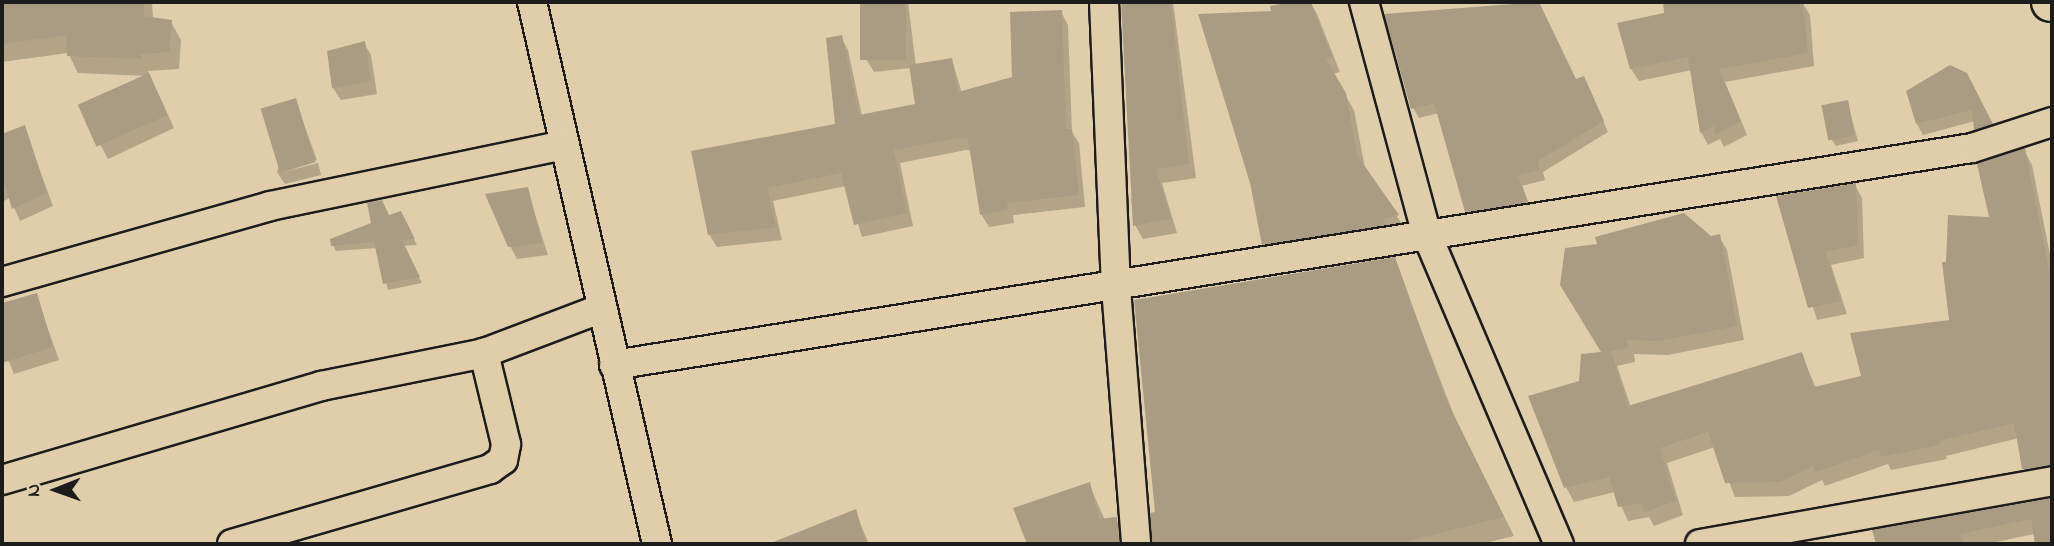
<!DOCTYPE html>
<style>
body{margin:0}
#map{position:relative;width:2054px;height:546px;overflow:hidden;background:#e0ceab;font-family:"Indie Flower",sans-serif}
div>[style]{position:absolute}
.shadow>*{inset:0;background:#0003}
.building>*{inset:0;background:#aa9c83;transform-origin:0 0}
.roads{filter:drop-shadow(2px 0 #1c1c1c) drop-shadow(-2px 0 #1c1c1c) drop-shadow(0 2px #1c1c1c) drop-shadow(0 -2px #1c1c1c)}
.minor>*{height:28px;margin:-14px;padding:0 14px;transform-origin:14px;border-radius:14px;background:#e0ceab}
.secondary>*{height:38px;margin:-19px;padding:0 19px;transform-origin:19px;border-radius:19px;background:#e0ceab}
span{translate:-50% -50%;white-space:nowrap;text-align:center;line-height:1.15;-webkit-text-stroke:5px #e0ceab;paint-order:stroke}
.frame{position:absolute;inset:0;border:4px solid #1c1c1c;pointer-events:none}
.north{position:absolute;left:21px;top:455px;width:70px;height:70px;-webkit-text-stroke:5px #e0ceab;paint-order:stroke;rotate:269deg;font-size:19px;font-weight:700;line-height:28px;text-align:center;color:#1c1c1c}
.north::after{content:'';display:block;margin:auto;width:24px;height:32px;background:#1c1c1c;clip-path:polygon(50% 0,100% 100%,50% 72%,0 100%)}
</style>
<div id="map">
<div class="shadow">
<i style="clip-path:polygon(2px 2px,152px 2px,153px 19px,171px 22px,181px 40px,179px 69px,148px 71px,174px 128px,108px 159px,80px 106px,146px 76px,78px 73px,68px 53px,2px 62px)"></i>
<i style="clip-path:polygon(862px 2px,908px 2px,916px 66px,952px 60px,962px 93px,1014px 78px,1061px 12px,1068px 25px,1072px 132px,1079px 143px,1085px 207px,1013px 215px,1014px 223px,989px 227px,981px 214px,972px 151px,966px 150px,900px 163px,913px 226px,862px 237px,846px 186px,773px 201px,782px 240px,717px 247px,709px 234px,837px 125px,841px 37px,848px 50px,862px 116px,917px 106px,911px 68px,874px 72px,866px 59px)"></i>
<i style="clip-path:polygon(1122px 2px,1173px 2px,1196px 178px,1162px 183px,1177px 233px,1143px 239px,1135px 225px,1131px 199px,1136px 198px)"></i>
<i style="clip-path:polygon(1298px 2px,1310px 2px,1317px 14px,1340px 72px,1333px 74px,1354px 110px,1365px 168px,1406px 230px,1273px 259px,1264px 244px,1272px 8px)"></i>
<i style="clip-path:polygon(1665px 2px,1802px 2px,1810px 15px,1814px 66px,1725px 82px,1747px 135px,1724px 147px,1720px 139px,1708px 145px,1701px 132px,1692px 70px,1639px 81px,1631px 69px,1666px 15px)"></i>
<i style="clip-path:polygon(1387px 15px,1577px 81px,1589px 88px,1608px 132px,1543px 172px,1545px 180px,1522px 186px,1532px 212px,1472px 222px,1439px 113px,1419px 118px,1413px 108px)"></i>
<i style="clip-path:polygon(364px 43px,371px 55px,377px 94px,341px 100px,333px 88px)"></i>
<i style="clip-path:polygon(1972px 86px,1997px 135px,1982px 140px,1975px 121px,1923px 135px,1917px 124px)"></i>
<i style="clip-path:polygon(295px 100px,317px 160px,279px 173px,318px 163px,321px 175px,285px 184px,277px 172px)"></i>
<i style="clip-path:polygon(1847px 102px,1858px 141px,1836px 146px,1832px 140px)"></i>
<i style="clip-path:polygon(24px 127px,53px 206px,20px 221px,10px 198px,2px 202px,2px 136px)"></i>
<i style="clip-path:polygon(2024px 150px,2032px 165px,2052px 264px,2052px 480px,2032px 483px,2024px 469px,2019px 438px,1946px 456px,1947px 459px,1891px 470px,1888px 464px,1825px 486px,1822px 480px,1789px 496px,1735px 497px,1715px 447px,1667px 463px,1683px 515px,1654px 526px,1649px 517px,1628px 521px,1615px 492px,1574px 502px,1566px 487px,1581px 382px,1711px 238px,1719px 236px,1727px 250px,1744px 340px,1668px 355px,1634px 354px,1635px 362px,1617px 366px,1631px 407px,1801px 354px,1816px 388px,1863px 377px,1950px 321px)"></i>
<i style="clip-path:polygon(1855px 185px,1862px 198px,1864px 258px,1831px 265px,1847px 314px,1817px 320px,1778px 198px)"></i>
<i style="clip-path:polygon(527px 189px,548px 255px,517px 259px,510px 246px)"></i>
<i style="clip-path:polygon(400px 213px,417px 245px,403px 246px,422px 283px,388px 290px,377px 248px,336px 251px,333px 245px)"></i>
<i style="clip-path:polygon(1394px 259px,1455px 418px,1514px 536px,1481px 544px,1154px 544px,1152px 514px)"></i>
<i style="clip-path:polygon(36px 295px,59px 360px,14px 374px,2px 345px,2px 305px)"></i>
<i style="clip-path:polygon(1089px 484px,1105px 520px,1116px 519px,1128px 544px,1029px 544px,1015px 509px)"></i>
<i style="clip-path:polygon(2052px 500px,2052px 530px,1987px 544px,1873px 544px,1877px 542px,1874px 531px)"></i>
<i style="clip-path:polygon(855px 511px,869px 544px,813px 544px,810px 529px)"></i>
</div>
<div class="building">
<i style="clip-path:polygon(2px 2px,144px 2px,144px 16px,172px 20px,169px 52px,140px 54px,142px 59px,67px 56px,66px 35px,2px 44px)"></i>
<i style="left:860px;top:2px;width:46px;height:58px"></i>
<i style="clip-path:polygon(1121px 2px,1171px 2px,1189px 164px,1156px 169px,1171px 219px,1133px 226px)"></i>
<i style="clip-path:polygon(1290px 2px,1311px 2px,1332px 57px,1326px 59px,1346px 93px,1357px 155px,1399px 215px,1383px 219px,1385px 225px,1262px 245px,1250px 183px,1198px 14px,1271px 11px,1270px 6px)"></i>
<i style="clip-path:polygon(1539px 2px,1576px 79px,1584px 76px,1604px 121px,1538px 161px,1540px 170px,1518px 175px,1528px 202px,1465px 212px,1434px 103px,1411px 109px,1384px 14px)"></i>
<i style="clip-path:polygon(1663px 2px,1803px 2px,1808px 53px,1719px 69px,1741px 121px,1715px 135px,1714px 126px,1700px 133px,1688px 57px,1630px 69px,1617px 23px,1664px 13px)"></i>
<i style="clip-path:polygon(1062px 10px,1066px 129px,1072px 129px,1079px 195px,1007px 203px,1008px 210px,980px 215px,968px 139px,958px 138px,894px 150px,907px 213px,854px 225px,841px 173px,767px 188px,776px 227px,708px 235px,691px 151px,835px 124px,826px 38px,842px 35px,859px 115px,915px 104px,909px 65px,952px 58px,958px 92px,1012px 77px,1010px 12px)"></i>
<i style="clip-path:polygon(365px 41px,371px 81px,332px 88px,327px 51px)"></i>
<i style="clip-path:polygon(1950px 65px,1967px 73px,1993px 124px,1974px 130px,1972px 110px,1916px 124px,1906px 91px)"></i>
<i style="left:149px;top:73px;width:46px;height:78px;rotate:66deg"></i>
<i style="left:296px;top:98px;width:67px;height:37px;rotate:73deg"></i>
<i style="left:1848px;top:100px;width:36px;height:27px;rotate:79deg"></i>
<i style="clip-path:polygon(25px 125px,47px 193px,12px 209px,2px 175px,2px 134px)"></i>
<i style="clip-path:polygon(2025px 148px,2052px 285px,2052px 465px,2022px 469px,2014px 423px,1939px 441px,1940px 445px,1881px 457px,1879px 450px,1815px 472px,1813px 466px,1780px 482px,1725px 483px,1708px 432px,1660px 448px,1676px 501px,1644px 512px,1642px 503px,1618px 507px,1609px 477px,1564px 488px,1528px 396px,1579px 381px,1581px 354px,1601px 352px,1560px 285px,1565px 248px,1597px 244px,1595px 237px,1684px 213px,1711px 236px,1720px 234px,1737px 326px,1659px 341px,1627px 340px,1628px 348px,1611px 351px,1628px 406px,1802px 352px,1814px 387px,1861px 376px,1850px 333px,1949px 320px,1942px 262px,1946px 262px,1948px 215px,1989px 217px,1977px 164px)"></i>
<i style="clip-path:polygon(1856px 183px,1858px 245px,1825px 252px,1841px 301px,1808px 308px,1776px 196px)"></i>
<i style="clip-path:polygon(528px 187px,542px 243px,508px 247px,485px 194px)"></i>
<i style="clip-path:polygon(382px 200px,389px 215px,401px 211px,415px 239px,402px 240px,420px 277px,383px 284px,374px 242px,331px 246px,330px 239px,371px 223px,367px 203px)"></i>
<i style="clip-path:polygon(1395px 257px,1445px 397px,1504px 517px,1396px 544px,1152px 544px,1150px 513px,1155px 512px,1134px 300px)"></i>
<i style="clip-path:polygon(37px 293px,53px 347px,2px 363px,2px 303px)"></i>
<i style="clip-path:polygon(1090px 482px,1099px 519px,1117px 517px,1119px 544px,1027px 544px,1013px 508px)"></i>
<i style="clip-path:polygon(2052px 498px,2052px 544px,2035px 544px,2031px 519px,1960px 534px,1964px 544px,1876px 544px,1872px 530px)"></i>
<i style="clip-path:polygon(856px 509px,866px 544px,771px 544px,771px 543px)"></i>
</div>
<div class="roads">
<div class="minor">
<i style="left:532px;top:2px;width:556px;rotate:77.01deg"></i>
<i style="left:1104px;top:2px;width:286px;rotate:87.6deg"></i>
<i style="left:1116px;top:288px;width:257px;rotate:85.5deg"></i>
<i style="left:1364px;top:2px;width:241px;rotate:74.9deg"></i>
<i style="left:1427px;top:235px;width:336px;rotate:66.9deg"></i>
<i style="left:2px;top:282px;width:279px;rotate:-15.8deg"></i>
<i style="left:270px;top:206px;width:300px;rotate:-11.7deg"></i>
<i style="left:614px;top:365px;width:1375px;rotate:-9.08deg"></i>
<i style="left:1972px;top:148px;width:84px;rotate:-18deg"></i>
<i style="left:2px;top:480px;width:333px;rotate:-16.4deg"></i>
<i style="left:321px;top:386px;width:166px;rotate:-11.4deg"></i>
<i style="left:484px;top:353px;width:124px;rotate:-20.8deg"></i>
<i style="left:232px;top:544px;width:269px;rotate:-16.2deg"></i>
<i style="left:490px;top:469px;width:16px;rotate:-35deg"></i>
<i style="left:503px;top:460px;width:16px;rotate:-79deg"></i>
<i style="left:506px;top:444px;width:94px;rotate:-103.6deg"></i>
<i style="left:1700px;top:544px;width:358px;rotate:-10.1deg"></i>
</div>
<div class="secondary">
<i style="left:2051px;top:2px;width:1px"></i>
</div>
</div>
<div class="frame"></div>
<div class="north">N</div>
</div>
